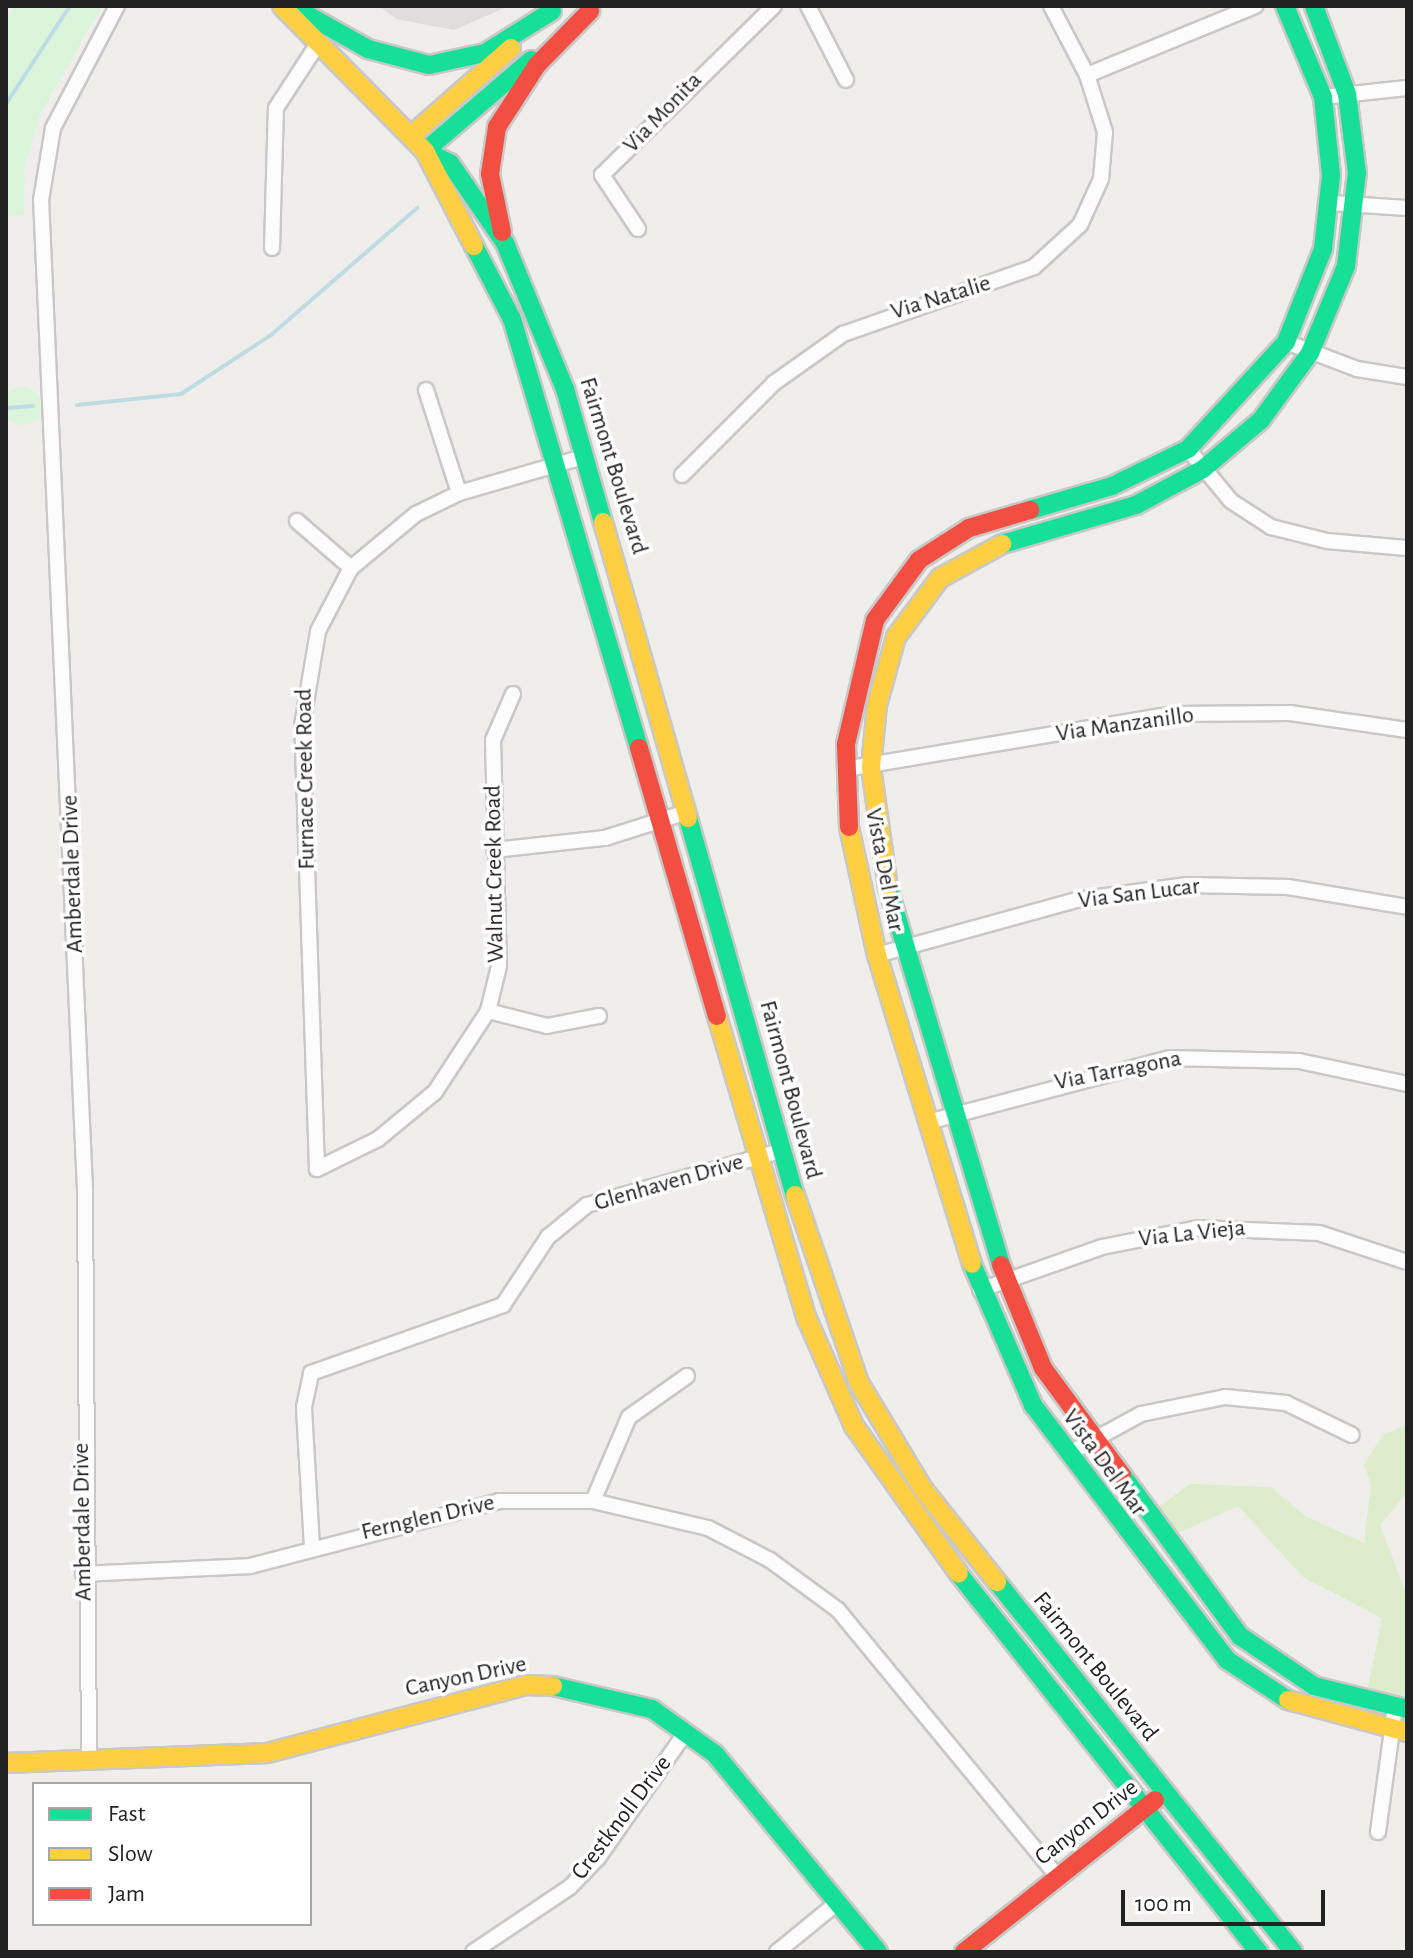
<!DOCTYPE html>
<style>
body{margin:0}
#map{position:relative;width:1413px;height:1958px;overflow:hidden;background:#f0eeeb;font-family:"Alegreya Sans",sans-serif}
div>[style]{position:absolute}
.residential>*{inset:0;background:#dfdedc}
.grass>*{inset:0;background:#ddeccb}
.park>*{inset:0;background:#daf5da}
.round{border-radius:50%}
.stream>*{height:4px;margin:-2px;padding:0 2px;transform-origin:2px;border-radius:2px;background:#bfdbe3}
.roads{filter:drop-shadow(2px 0 #c9c8c7) drop-shadow(-2px 0 #c9c8c7) drop-shadow(0 2px #c9c8c7) drop-shadow(0 -2px #c9c8c7)}
.street>*{height:14px;margin:-7px;padding:0 7px;transform-origin:7px;border-radius:7px;background:#fdfcfc}
.fast>*{height:18px;margin:-9px;padding:0 9px;transform-origin:9px;border-radius:9px;background:#16e098}
.slow>*{height:18px;margin:-9px;padding:0 9px;transform-origin:9px;border-radius:9px;background:#ffcf43}
.jam>*{height:18px;margin:-9px;padding:0 9px;transform-origin:9px;border-radius:9px;background:#f24e42}
span{translate:-50% -50%;white-space:nowrap;text-align:center;line-height:1.15;-webkit-text-stroke:7px #fff;paint-order:stroke}
.street-label{font-size:24px;color:#222}
.frame{position:absolute;inset:0;border:8px solid #222;pointer-events:none}
.legend{position:absolute;left:32px;top:1782px;width:280px;height:144px;box-sizing:border-box;background:#fff;border:2px solid #a7a7a7;margin:0;padding:10px 14px;list-style:none;font-size:24px;color:#222}
.legend li{display:flex;align-items:center;gap:16px;height:40px}
.legend b{width:40px;border:2px solid #a7a7a7}
.scale{position:absolute;left:1121px;top:1890px;width:204px;height:36px;box-sizing:border-box;border:4px solid #222;border-top:0;padding-left:10px;font-size:24px;line-height:28px;white-space:nowrap;color:#222;-webkit-text-stroke:6px #fff;paint-order:stroke}
</style>
<div id="map">
<div class="residential">
<i style="clip-path:polygon(379px 6px,509px 6px,454px 30px,396px 19px)"></i>
</div>
<div class="grass">
<i style="clip-path:polygon(1407px 1425px,1407px 1493px,1380px 1525px,1407px 1596px,1407px 1696px,1367px 1692px,1382px 1618px,1303px 1577px,1238px 1506px,1174px 1535px,1156px 1509px,1190px 1484px,1271px 1487px,1305px 1516px,1364px 1543px,1371px 1485px,1364px 1464px,1383px 1435px)"></i>
</div>
<div class="park">
<i style="clip-path:polygon(15px 6px,102px 6px,40px 114px,25px 166px,24px 215px,6px 216px,6px 19px)"></i>
<i class="round" style="left:3px;top:387px;width:38px;height:38px"></i>
</div>
<div class="stream">
<i style="left:6px;top:104px;width:117px;rotate:-56.9deg"></i>
<i style="left:77px;top:405px;width:105px;rotate:-6deg"></i>
<i style="left:181px;top:394px;width:108px;rotate:-33.2deg"></i>
<i style="left:271px;top:335px;width:194px;rotate:-41deg"></i>
<i style="left:6px;top:408px;width:27px;rotate:-4deg"></i>
</div>
<div class="roads">
<div class="street">
<i style="left:808px;top:6px;width:83px;rotate:62.8deg"></i>
<i style="left:1087px;top:75px;width:182px;rotate:-22.3deg"></i>
<i style="left:1323px;top:97px;width:84px;rotate:-6.1deg"></i>
<i style="left:1330px;top:203px;width:77px;rotate:3.7deg"></i>
<i style="left:638px;top:229px;width:65px;rotate:-123.7deg"></i>
<i style="left:602px;top:175px;width:241px;rotate:-44.5deg"></i>
<i style="left:272px;top:248px;width:140px;rotate:-88.4deg"></i>
<i style="left:276px;top:108px;width:79px;rotate:-56.9deg"></i>
<i style="left:1286px;top:342px;width:76px;rotate:20.8deg"></i>
<i style="left:1357px;top:369px;width:51px;rotate:9.1deg"></i>
<i style="left:426px;top:390px;width:108px;rotate:72.2deg"></i>
<i style="left:1188px;top:449px;width:67px;rotate:50.4deg"></i>
<i style="left:1231px;top:501px;width:48px;rotate:33deg"></i>
<i style="left:1271px;top:527px;width:58px;rotate:14deg"></i>
<i style="left:1327px;top:541px;width:80px;rotate:5deg"></i>
<i style="left:682px;top:475px;width:130px;rotate:-45deg"></i>
<i style="left:774px;top:383px;width:85px;rotate:-35.4deg"></i>
<i style="left:843px;top:334px;width:202px;rotate:-19.3deg"></i>
<i style="left:1034px;top:267px;width:62px;rotate:-42.4deg"></i>
<i style="left:1080px;top:225px;width:51px;rotate:-65.5deg"></i>
<i style="left:1101px;top:179px;width:47px;rotate:-85.1deg"></i>
<i style="left:1105px;top:132px;width:60px;rotate:-107.5deg"></i>
<i style="left:1087px;top:75px;width:78px;rotate:-117.6deg"></i>
<i style="left:297px;top:521px;width:72px;rotate:41deg"></i>
<i style="left:513px;top:694px;width:50px;rotate:113.5deg"></i>
<i style="left:493px;top:740px;width:226px;rotate:88.5deg"></i>
<i style="left:499px;top:966px;width:46px;rotate:103.7deg"></i>
<i style="left:488px;top:1011px;width:97px;rotate:123.2deg"></i>
<i style="left:435px;top:1092px;width:74px;rotate:140.5deg"></i>
<i style="left:378px;top:1139px;width:68px;rotate:153.8deg"></i>
<i style="left:317px;top:1169px;width:443px;rotate:-91.9deg"></i>
<i style="left:302px;top:726px;width:96px;rotate:-80.4deg"></i>
<i style="left:318px;top:631px;width:71px;rotate:-62.4deg"></i>
<i style="left:351px;top:568px;width:85px;rotate:-39.7deg"></i>
<i style="left:416px;top:514px;width:48px;rotate:-26deg"></i>
<i style="left:459px;top:493px;width:132px;rotate:-16.2deg"></i>
<i style="left:845px;top:769px;width:335px;rotate:-9.5deg"></i>
<i style="left:1175px;top:714px;width:115px;rotate:-0.5deg"></i>
<i style="left:1290px;top:713px;width:118px;rotate:8.3deg"></i>
<i style="left:494px;top:850px;width:112px;rotate:-6.2deg"></i>
<i style="left:605px;top:838px;width:86px;rotate:-17.6deg"></i>
<i style="left:877px;top:955px;width:206px;rotate:-15.4deg"></i>
<i style="left:1076px;top:900px;width:112px;rotate:-7.7deg"></i>
<i style="left:1187px;top:885px;width:101px;rotate:1.1deg"></i>
<i style="left:1288px;top:887px;width:121px;rotate:9.5deg"></i>
<i style="left:488px;top:1011px;width:61px;rotate:14.3deg"></i>
<i style="left:547px;top:1026px;width:53px;rotate:-10.9deg"></i>
<i style="left:928px;top:1122px;width:250px;rotate:-14.8deg"></i>
<i style="left:1170px;top:1058px;width:129px;rotate:1.3deg"></i>
<i style="left:1299px;top:1061px;width:110px;rotate:12deg"></i>
<i style="left:980px;top:1290px;width:129px;rotate:-19.4deg"></i>
<i style="left:1102px;top:1247px;width:99px;rotate:-11.1deg"></i>
<i style="left:1199px;top:1228px;width:120px;rotate:2.4deg"></i>
<i style="left:1319px;top:1233px;width:93px;rotate:18.2deg"></i>
<i style="left:1068px;top:1454px;width:83px;rotate:-28.7deg"></i>
<i style="left:1141px;top:1414px;width:86px;rotate:-11.4deg"></i>
<i style="left:1225px;top:1397px;width:61px;rotate:5.6deg"></i>
<i style="left:1286px;top:1403px;width:73px;rotate:25.9deg"></i>
<i style="left:593px;top:1501px;width:91px;rotate:-66.8deg"></i>
<i style="left:629px;top:1417px;width:71px;rotate:-35.3deg"></i>
<i style="left:312px;top:1547px;width:140px;rotate:-93.3deg"></i>
<i style="left:304px;top:1407px;width:35px;rotate:-78deg"></i>
<i style="left:311px;top:1373px;width:204px;rotate:-19.5deg"></i>
<i style="left:503px;top:1305px;width:82px;rotate:-56.5deg"></i>
<i style="left:548px;top:1237px;width:50px;rotate:-39.4deg"></i>
<i style="left:587px;top:1205px;width:201px;rotate:-15.6deg"></i>
<i style="left:83px;top:1574px;width:167px;rotate:-2.7deg"></i>
<i style="left:250px;top:1566px;width:257px;rotate:-14.6deg"></i>
<i style="left:499px;top:1501px;width:94px"></i>
<i style="left:593px;top:1501px;width:118px;rotate:13.2deg"></i>
<i style="left:708px;top:1528px;width:70px;rotate:27.3deg"></i>
<i style="left:770px;top:1560px;width:84px;rotate:36.3deg"></i>
<i style="left:838px;top:1610px;width:345px;rotate:50.5deg"></i>
<i style="left:89px;top:1760px;width:570px;rotate:-90.4deg"></i>
<i style="left:85px;top:1190px;width:991px;rotate:-92.54deg"></i>
<i style="left:41px;top:200px;width:73px;rotate:-80.5deg"></i>
<i style="left:53px;top:128px;width:138px;rotate:-62.3deg"></i>
<i style="left:1378px;top:1832px;width:125px;rotate:-82.2deg"></i>
<i style="left:473px;top:1952px;width:117px;rotate:-33.8deg"></i>
<i style="left:570px;top:1887px;width:40px;rotate:-46deg"></i>
<i style="left:598px;top:1858px;width:154px;rotate:-55.1deg"></i>
<i style="left:777px;top:1952px;width:79px;rotate:-39.3deg"></i>
</div>
<div class="fast">
<i style="left:295px;top:8px;width:84px;rotate:29.3deg"></i>
<i style="left:368px;top:49px;width:63px;rotate:14.7deg"></i>
<i style="left:429px;top:65px;width:57px;rotate:-12.1deg"></i>
<i style="left:485px;top:53px;width:79px;rotate:-32.1deg"></i>
<i style="left:425px;top:151px;width:28px;rotate:26deg"></i>
<i style="left:450px;top:163px;width:97px;rotate:55.5deg"></i>
<i style="left:505px;top:243px;width:158px;rotate:67.7deg"></i>
<i style="left:565px;top:389px;width:138px;rotate:74.1deg"></i>
<i style="left:425px;top:151px;width:140px;rotate:-40.6deg"></i>
<i style="left:474px;top:246px;width:82px;rotate:62.5deg"></i>
<i style="left:512px;top:319px;width:447px;rotate:73.5deg"></i>
<i style="left:1030px;top:510px;width:85px;rotate:-16.3deg"></i>
<i style="left:1112px;top:486px;width:85px;rotate:-26deg"></i>
<i style="left:1188px;top:449px;width:145px;rotate:-47.5deg"></i>
<i style="left:1286px;top:342px;width:100px;rotate:-68.3deg"></i>
<i style="left:1323px;top:249px;width:74px;rotate:-83.8deg"></i>
<i style="left:1331px;top:175px;width:78px;rotate:-95.9deg"></i>
<i style="left:1323px;top:97px;width:99px;rotate:-112.7deg"></i>
<i style="left:1002px;top:544px;width:140px;rotate:-16.2deg"></i>
<i style="left:1136px;top:505px;width:76px;rotate:-28.2deg"></i>
<i style="left:1203px;top:469px;width:76px;rotate:-40.2deg"></i>
<i style="left:1261px;top:420px;width:83px;rotate:-53.8deg"></i>
<i style="left:1310px;top:353px;width:94px;rotate:-67.5deg"></i>
<i style="left:1346px;top:266px;width:94px;rotate:-83.3deg"></i>
<i style="left:1357px;top:173px;width:80px;rotate:-97.2deg"></i>
<i style="left:1347px;top:94px;width:94px;rotate:-110.6deg"></i>
<i style="left:688px;top:818px;width:392px;rotate:74.2deg"></i>
<i style="left:888px;top:888px;width:394px;rotate:73.3deg"></i>
<i style="left:972px;top:1264px;width:154px;rotate:66.6deg"></i>
<i style="left:1033px;top:1405px;width:320px;rotate:52.7deg"></i>
<i style="left:1227px;top:1660px;width:73px;rotate:33.3deg"></i>
<i style="left:1122px;top:1475px;width:200px;rotate:53.8deg"></i>
<i style="left:1240px;top:1636px;width:89px;rotate:34deg"></i>
<i style="left:1314px;top:1686px;width:96px;rotate:13.9deg"></i>
<i style="left:959px;top:1574px;width:483px;rotate:51.6deg"></i>
<i style="left:997px;top:1582px;width:474px;rotate:51.3deg"></i>
<i style="left:553px;top:1686px;width:102px;rotate:13.1deg"></i>
<i style="left:652px;top:1709px;width:77px;rotate:35.5deg"></i>
<i style="left:715px;top:1754px;width:256px;rotate:50.5deg"></i>
</div>
<div class="slow">
<i style="left:282px;top:6px;width:204px;rotate:45.4deg"></i>
<i style="left:425px;top:151px;width:107px;rotate:62.7deg"></i>
<i style="left:412px;top:135px;width:132px;rotate:-41.3deg"></i>
<i style="left:603px;top:522px;width:308px;rotate:74deg"></i>
<i style="left:849px;top:827px;width:131px;rotate:77.7deg"></i>
<i style="left:877px;top:955px;width:323px;rotate:72.9deg"></i>
<i style="left:888px;top:888px;width:122px;rotate:-98deg"></i>
<i style="left:871px;top:767px;width:62px;rotate:-84.5deg"></i>
<i style="left:877px;top:705px;width:71px;rotate:-74.4deg"></i>
<i style="left:896px;top:637px;width:74px;rotate:-53.3deg"></i>
<i style="left:940px;top:578px;width:71px;rotate:-28.7deg"></i>
<i style="left:717px;top:1016px;width:316px;rotate:73.5deg"></i>
<i style="left:807px;top:1319px;width:117px;rotate:66.3deg"></i>
<i style="left:854px;top:1426px;width:181px;rotate:54.6deg"></i>
<i style="left:795px;top:1195px;width:199px;rotate:71.2deg"></i>
<i style="left:859px;top:1383px;width:124px;rotate:58.9deg"></i>
<i style="left:923px;top:1489px;width:119px;rotate:51.5deg"></i>
<i style="left:1288px;top:1700px;width:123px;rotate:15.1deg"></i>
<i style="left:6px;top:1763px;width:261px;rotate:-2.2deg"></i>
<i style="left:267px;top:1753px;width:268px;rotate:-14.7deg"></i>
<i style="left:526px;top:1685px;width:27px;rotate:2deg"></i>
</div>
<div class="jam">
<i style="left:502px;top:232px;width:59px;rotate:-101.7deg"></i>
<i style="left:490px;top:174px;width:48px;rotate:-81.5deg"></i>
<i style="left:497px;top:127px;width:74px;rotate:-57.2deg"></i>
<i style="left:537px;top:65px;width:76px;rotate:-45.5deg"></i>
<i style="left:639px;top:748px;width:279px;rotate:73.8deg"></i>
<i style="left:849px;top:827px;width:83px;rotate:-92.1deg"></i>
<i style="left:846px;top:744px;width:127px;rotate:-76.8deg"></i>
<i style="left:875px;top:620px;width:74px;rotate:-53.7deg"></i>
<i style="left:919px;top:560px;width:59px;rotate:-32.6deg"></i>
<i style="left:969px;top:528px;width:64px;rotate:-16.4deg"></i>
<i style="left:1001px;top:1265px;width:111px;rotate:67.8deg"></i>
<i style="left:1043px;top:1368px;width:133px;rotate:53.6deg"></i>
<i style="left:964px;top:1952px;width:244px;rotate:-38.5deg"></i>
</div>
</div>
<div class="street-label">
<span style="left:663px;top:113px;rotate:-46deg">Via Monita</span>
<span style="left:941px;top:298px;rotate:-17deg">Via Natalie</span>
<span style="left:613px;top:466px;rotate:73deg">Fairmont Boulevard</span>
<span style="left:1125px;top:725px;rotate:-8deg">Via Manzanillo</span>
<span style="left:306px;top:779px;rotate:-91deg">Furnace Creek Road</span>
<span style="left:884px;top:870px;rotate:79deg">Vista Del Mar</span>
<span style="left:73px;top:874px;rotate:-92deg">Amberdale Drive</span>
<span style="left:495px;top:874px;rotate:-91deg">Walnut Creek Road</span>
<span style="left:1139px;top:894px;rotate:-7deg">Via San Lucar</span>
<span style="left:1118px;top:1071px;rotate:-11deg">Via Tarragona</span>
<span style="left:790px;top:1090px;rotate:75deg">Fairmont Boulevard</span>
<span style="left:669px;top:1183px;rotate:-16deg">Glenhaven Drive</span>
<span style="left:1192px;top:1234px;rotate:-6deg">Via La Vieja</span>
<span style="left:1104px;top:1463px;rotate:54deg">Vista Del Mar</span>
<span style="left:428px;top:1518px;rotate:-13deg">Fernglen Drive</span>
<span style="left:83px;top:1522px;rotate:-91deg">Amberdale Drive</span>
<span style="left:1095px;top:1667px;rotate:51deg">Fairmont Boulevard</span>
<span style="left:466px;top:1677px;rotate:-12deg">Canyon Drive</span>
<span style="left:622px;top:1818px;rotate:-53deg">Crestknoll Drive</span>
<span style="left:1087px;top:1823px;rotate:-38deg">Canyon Drive</span>
</div>
<div class="frame"></div>
<ul class="legend">
<li><b style="height:10px;background:#16e098"></b>Fast</li>
<li><b style="height:10px;background:#ffcf43"></b>Slow</li>
<li><b style="height:10px;background:#f24e42"></b>Jam</li>
</ul>
<div class="scale">100 m</div>
</div>
